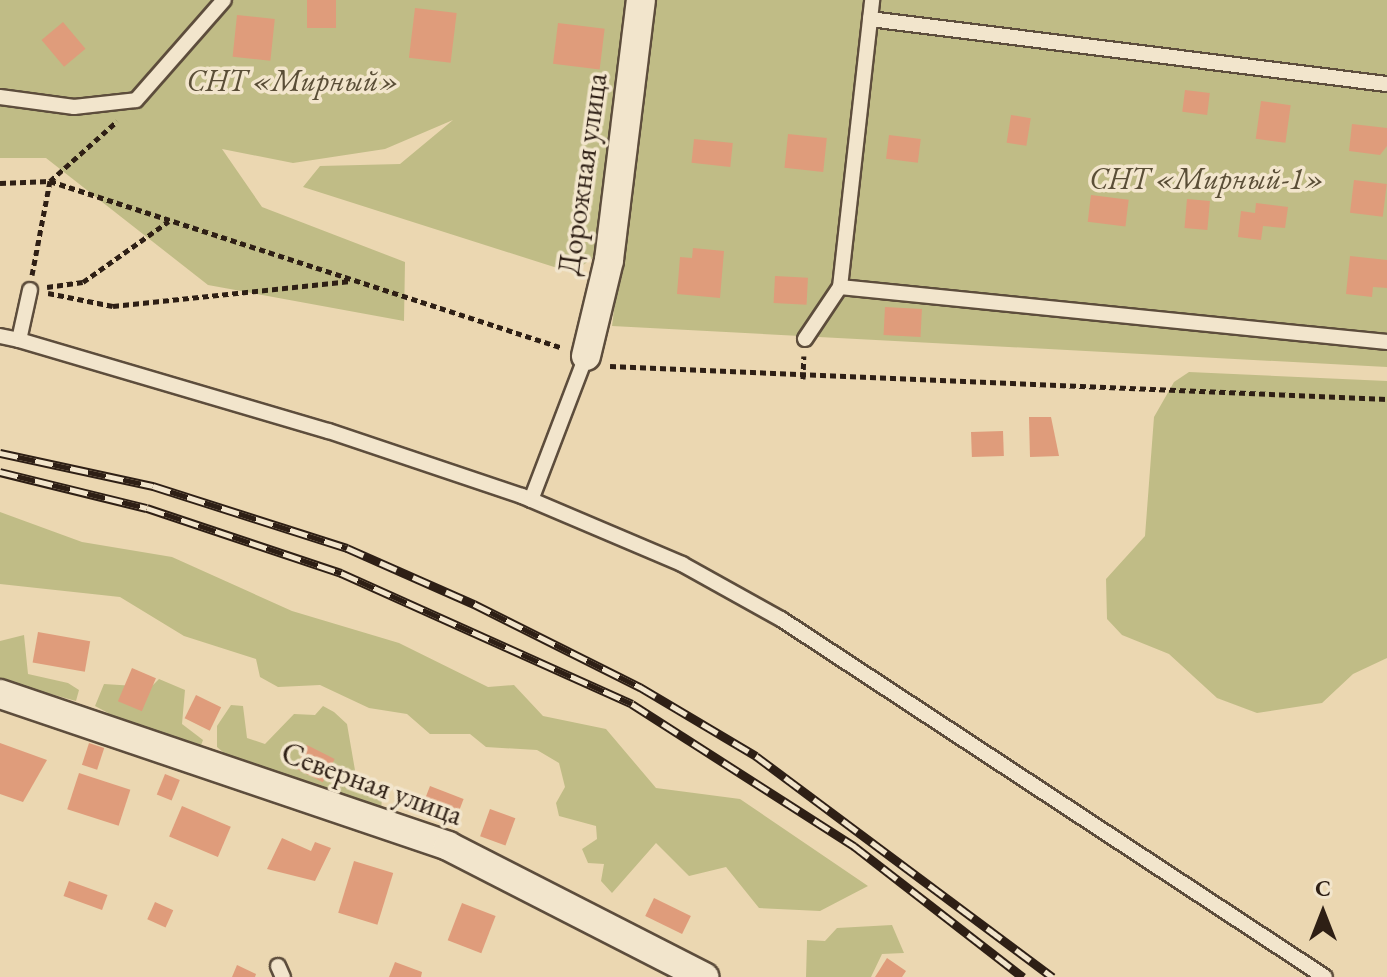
<!DOCTYPE html>
<meta charset="utf-8">
<style>
body{margin:0}
#map{position:relative;width:1387px;height:977px;overflow:hidden;background:#ebd7b1;font-family:"EB Garamond",serif}
div>[style]{position:absolute}
.green>*{inset:0;background:#c0bc86}
.building>*{inset:0;background:#df9c7b;transform-origin:0 0}
.path>*{height:5px;margin-top:-2.5px;transform-origin:0;background:repeating-linear-gradient(90deg,#2e1f15 0 6px,transparent 0 10px)}
.roads{filter:drop-shadow(2px 0 #5d4d3c) drop-shadow(-2px 0 #5d4d3c) drop-shadow(0 2px #5d4d3c) drop-shadow(0 -2px #5d4d3c)}
.lane>*{height:14px;margin:-7px;padding:0 7px;transform-origin:7px;border-radius:7px;background:#f2e5cc}
.street>*{height:28px;margin:-14px;padding:0 14px;transform-origin:14px;border-radius:14px;background:#f2e5cc}
.rail>*{height:9px;margin-top:-4.5px;transform-origin:0;background:repeating-linear-gradient(90deg,#f2e5cc 0 18px,#2e1f15 0 36px);box-sizing:border-box;border-block:2px solid #2e1f15}
span{translate:-50% -50%;white-space:nowrap;text-align:center;line-height:1.15;-webkit-text-stroke:7px #f2e5cc;paint-order:stroke}
.park-label{font-size:30px;color:#5a4e37;font-style:italic}
.street-label{font-size:30px;color:#2e1f15}
.north{position:absolute;left:1283px;top:873px;width:80px;height:80px;-webkit-text-stroke:6px #f2e5cc;paint-order:stroke;rotate:0deg;font-size:22px;font-weight:700;line-height:32px;text-align:center;color:#2e1f15}
.north::after{content:'';display:block;margin:auto;width:28px;height:36px;background:#2e1f15;clip-path:polygon(50% 0,100% 100%,50% 72%,0 100%)}
</style>
<div id="map">
<div class="green">
<i style="clip-path:polygon(0 0,1387px 0,1387px 367px,612px 326px,620px 263px,595px 256px,573px 273px,303px 187px,320px 166px,400px 164px,453px 120px,385px 149px,293px 163px,222px 149px,262px 207px,405px 262px,404px 321px,208px 285px,46px 158px,0 158px)"></i>
<i style="clip-path:polygon(1189px 372px,1387px 381px,1387px 658px,1353px 674px,1322px 703px,1257px 713px,1217px 698px,1169px 654px,1122px 635px,1107px 619px,1106px 579px,1145px 536px,1154px 417px,1174px 382px)"></i>
<i style="clip-path:polygon(0 512px,82px 542px,172px 557px,292px 611px,399px 643px,488px 687px,514px 685px,543px 716px,606px 729px,656px 788px,740px 799px,868px 886px,820px 911px,759px 908px,726px 867px,689px 876px,656px 843px,612px 893px,601px 881px,604px 864px,588px 863px,582px 849px,597px 839px,596px 826px,559px 816px,556px 803px,565px 787px,559px 763px,537px 750px,486px 747px,470px 734px,430px 734px,407px 714px,369px 708px,320px 685px,278px 687px,260px 677px,256px 659px,184px 636px,120px 597px,0 584px)"></i>
<i style="clip-path:polygon(24px 635px,28px 674px,68px 683px,79px 690px,76px 701px,0 680px,0 641px)"></i>
<i style="clip-path:polygon(159px 679px,185px 690px,182px 724px,203px 740px,200px 748px,157px 739px,95px 706px,104px 684px,151px 687px)"></i>
<i style="clip-path:polygon(231px 705px,243px 706px,247px 738px,265px 744px,294px 714px,315px 715px,323px 706px,334px 712px,347px 724px,356px 776px,382px 797px,381px 812px,237px 764px,217px 747px,217px 726px)"></i>
<i style="clip-path:polygon(892px 925px,904px 953px,882px 954px,871px 977px,806px 977px,807px 940px,825px 941px,837px 928px)"></i>
</div>
<div class="building">
<i style="left:307px;top:0;width:29px;height:28px"></i>
<i style="left:415px;top:8px;width:42px;height:50px;rotate:7deg"></i>
<i style="left:237px;top:15px;width:38px;height:42px;rotate:6deg"></i>
<i style="left:63px;top:22px;width:35px;height:28px;rotate:50deg"></i>
<i style="left:558px;top:23px;width:47px;height:41px;rotate:7deg"></i>
<i style="left:1185px;top:90px;width:25px;height:22px;rotate:7deg"></i>
<i style="left:1261px;top:101px;width:30px;height:38px;rotate:8deg"></i>
<i style="left:1011px;top:115px;width:20px;height:28px;rotate:9deg"></i>
<i style="clip-path:polygon(1352px 124px,1387px 128px,1387px 146px,1380px 155px,1349px 151px)"></i>
<i style="left:788px;top:134px;width:39px;height:34px;rotate:6deg"></i>
<i style="left:889px;top:135px;width:32px;height:24px;rotate:7deg"></i>
<i style="left:694px;top:139px;width:39px;height:24px;rotate:6deg"></i>
<i style="left:1354px;top:180px;width:33px;height:33px;rotate:7deg"></i>
<i style="left:1091px;top:195px;width:38px;height:27px;rotate:7deg"></i>
<i style="left:1187px;top:199px;width:23px;height:29px;rotate:5deg"></i>
<i style="clip-path:polygon(1256px 203px,1288px 207px,1285px 228px,1263px 226px,1261px 240px,1238px 237px,1241px 211px,1255px 213px)"></i>
<i style="clip-path:polygon(693px 248px,724px 251px,720px 298px,677px 294px,680px 257px,692px 258px)"></i>
<i style="clip-path:polygon(1350px 256px,1387px 260px,1387px 288px,1373px 287px,1372px 297px,1346px 294px)"></i>
<i style="left:775px;top:276px;width:33px;height:27px;rotate:3deg"></i>
<i style="left:885px;top:307px;width:37px;height:28px;rotate:3deg"></i>
<i style="clip-path:polygon(1029px 417px,1051px 417px,1059px 456px,1030px 457px)"></i>
<i style="left:1003px;top:431px;width:25px;height:32px;rotate:88deg"></i>
<i style="left:38px;top:632px;width:53px;height:31px;rotate:10deg"></i>
<i style="left:132px;top:668px;width:26px;height:36px;rotate:23deg"></i>
<i style="left:196px;top:695px;width:28px;height:26px;rotate:26deg"></i>
<i style="clip-path:polygon(0 743px,47px 760px,23px 802px,0 794px)"></i>
<i style="left:89px;top:743px;width:16px;height:23px;rotate:18deg"></i>
<i style="left:307px;top:745px;width:31px;height:26px;rotate:27deg"></i>
<i style="left:79px;top:773px;width:54px;height:38px;rotate:18deg"></i>
<i style="left:165px;top:774px;width:16px;height:22px;rotate:22deg"></i>
<i style="left:430px;top:786px;width:36px;height:30px;rotate:21deg"></i>
<i style="left:182px;top:806px;width:53px;height:33px;rotate:23deg"></i>
<i style="left:490px;top:809px;width:27px;height:29px;rotate:20deg"></i>
<i style="clip-path:polygon(282px 838px,311px 851px,315px 842px,331px 848px,315px 881px,267px 869px)"></i>
<i style="left:354px;top:861px;width:41px;height:54px;rotate:17deg"></i>
<i style="left:69px;top:881px;width:41px;height:16px;rotate:20deg"></i>
<i style="left:654px;top:898px;width:41px;height:20px;rotate:26deg"></i>
<i style="left:155px;top:902px;width:20px;height:19px;rotate:24deg"></i>
<i style="left:462px;top:903px;width:36px;height:40px;rotate:21deg"></i>
<i style="clip-path:polygon(887px 958px,906px 971px,902px 977px,875px 977px)"></i>
<i style="clip-path:polygon(395px 962px,422px 972px,421px 977px,389px 977px)"></i>
<i style="clip-path:polygon(237px 965px,256px 974px,255px 977px,232px 977px)"></i>
</div>
<div class="path">
<i style="left:0;top:183px;width:50px;rotate:-2.3deg"></i>
<i style="left:50px;top:181px;width:539px;rotate:18.03deg"></i>
<i style="left:32px;top:275px;width:96px;rotate:-79.2deg"></i>
<i style="left:50px;top:181px;width:90px;rotate:-41.8deg"></i>
<i style="left:47px;top:287px;width:36px;rotate:-8deg"></i>
<i style="left:83px;top:282px;width:105px;rotate:-35.3deg"></i>
<i style="left:48px;top:293px;width:66px;rotate:11.3deg"></i>
<i style="left:113px;top:306px;width:239px;rotate:-6deg"></i>
<i style="left:610px;top:366px;width:778px;rotate:2.43deg"></i>
<i style="left:803px;top:379px;width:23px;rotate:-88deg"></i>
</div>
<div class="roads">
<div class="lane">
<i style="left:870px;top:19px;width:521px;rotate:7.17deg"></i>
<i style="left:0;top:97px;width:75px;rotate:7.7deg"></i>
<i style="left:74px;top:107px;width:62px;rotate:-6.4deg"></i>
<i style="left:136px;top:100px;width:133px;rotate:-48.7deg"></i>
<i style="left:840px;top:287px;width:550px;rotate:5.74deg"></i>
<i style="left:30px;top:290px;width:51px;rotate:102.4deg"></i>
<i style="left:19px;top:340px;width:323px;rotate:16.4deg"></i>
<i style="left:329px;top:431px;width:204px;rotate:18.6deg"></i>
<i style="left:522px;top:496px;width:174px;rotate:23deg"></i>
<i style="left:682px;top:564px;width:113px;rotate:29.1deg"></i>
<i style="left:781px;top:619px;width:651px;rotate:33.35deg"></i>
<i style="left:0;top:336px;width:19px;rotate:12deg"></i>
<i style="left:805px;top:339px;width:63px;rotate:-56.1deg"></i>
<i style="left:840px;top:287px;width:289px;rotate:-83.6deg"></i>
<i style="left:531px;top:500px;width:154px;rotate:-69.1deg"></i>
<i style="left:278px;top:966px;width:12px;rotate:66deg"></i>
</div>
<div class="street">
<i style="left:586px;top:356px;width:99px;rotate:-76.5deg"></i>
<i style="left:609px;top:260px;width:262px;rotate:-83deg"></i>
<i style="left:0;top:694px;width:473px;rotate:18.7deg"></i>
<i style="left:448px;top:846px;width:288px;rotate:27.1deg"></i>
</div>
</div>
<div class="rail">
<i style="left:0;top:453px;width:157px;rotate:12.2deg"></i>
<i style="left:153px;top:486px;width:204px;rotate:17.7deg"></i>
<i style="left:347px;top:548px;width:139px;rotate:23.8deg"></i>
<i style="left:474px;top:604px;width:186px;rotate:26.6deg"></i>
<i style="left:640px;top:687px;width:135px;rotate:30.7deg"></i>
<i style="left:756px;top:756px;width:370px;rotate:36.7deg"></i>
<i style="left:0;top:472px;width:151px;rotate:13.8deg"></i>
<i style="left:147px;top:508px;width:205px;rotate:18.5deg"></i>
<i style="left:341px;top:573px;width:319px;rotate:24.2deg"></i>
<i style="left:632px;top:704px;width:264px;rotate:32.6deg"></i>
<i style="left:854px;top:846px;width:214px;rotate:37.8deg"></i>
</div>
<div class="park-label">
<span style="left:293px;top:81px">СНТ «Мирный»</span>
<span style="left:1207px;top:179px">СНТ «Мирный-1»</span>
</div>
<div class="street-label">
<span style="left:583px;top:174px;rotate:-82deg">Дорожная улица</span>
<span style="left:372px;top:784px;rotate:20deg">Северная улица</span>
</div>
<div class="north">С</div>
</div>
